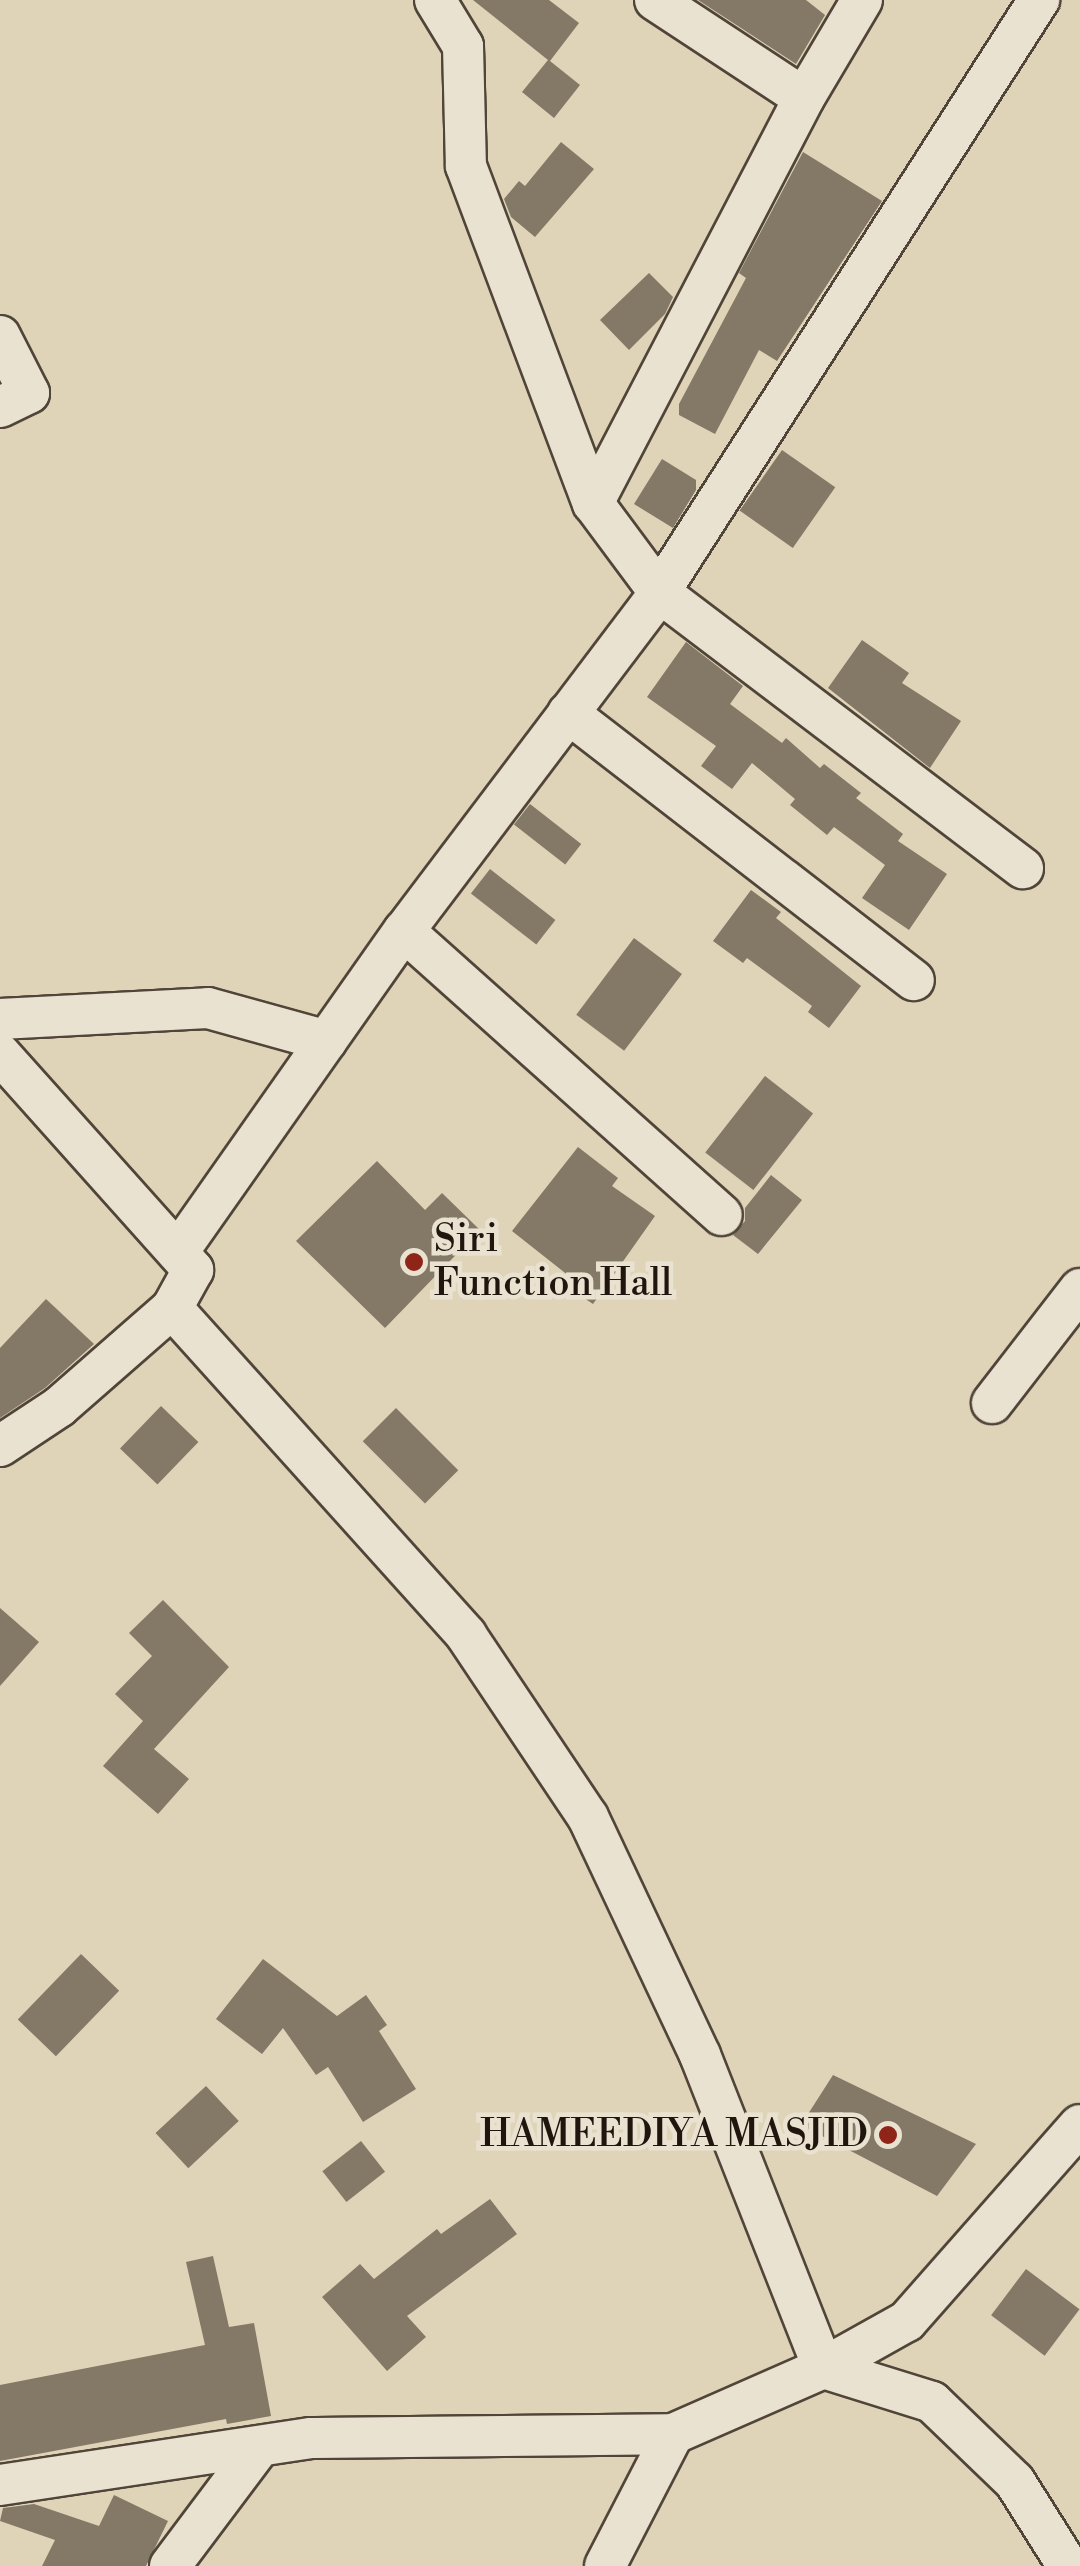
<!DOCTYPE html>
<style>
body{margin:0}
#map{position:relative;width:1080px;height:2566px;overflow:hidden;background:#dfd3b8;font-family:"Libre Bodoni",serif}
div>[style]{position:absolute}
.building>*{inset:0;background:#847866;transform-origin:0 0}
.roads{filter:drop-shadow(2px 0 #504538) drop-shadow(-2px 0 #504538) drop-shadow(0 2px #504538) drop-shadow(0 -2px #504538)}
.minor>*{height:40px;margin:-20px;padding:0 20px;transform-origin:20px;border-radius:20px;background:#eae2d1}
.dots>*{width:28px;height:28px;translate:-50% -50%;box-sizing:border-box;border:5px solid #eae2d1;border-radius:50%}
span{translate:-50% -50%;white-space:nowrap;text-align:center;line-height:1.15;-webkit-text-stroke:9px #eae2d1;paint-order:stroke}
.poi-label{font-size:38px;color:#21160e}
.left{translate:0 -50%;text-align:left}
.right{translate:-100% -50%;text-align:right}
</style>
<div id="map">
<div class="building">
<i style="clip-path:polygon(473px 0,549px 0,579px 23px,550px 61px,580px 85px,554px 118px,522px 92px,548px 60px)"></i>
<i style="clip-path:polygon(698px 0,806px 0,825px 15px,796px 64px)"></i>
<i style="clip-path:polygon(561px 142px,594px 169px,535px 237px,511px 217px,504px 199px,519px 181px,525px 186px)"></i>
<i style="clip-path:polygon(803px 152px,882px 201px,777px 361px,759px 350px,715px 434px,679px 415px,679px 404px,746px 278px,739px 273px)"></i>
<i style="clip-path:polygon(649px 273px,673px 297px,665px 314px,629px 350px,600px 320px)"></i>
<i style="left:782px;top:450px;width:65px;height:74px;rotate:35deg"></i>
<i style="clip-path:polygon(662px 459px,696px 480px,696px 490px,673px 528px,634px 504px)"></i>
<i style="clip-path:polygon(862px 640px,909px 673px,902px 683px,961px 721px,930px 768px,828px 688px)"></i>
<i style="clip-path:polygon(686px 642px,743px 686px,730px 704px,782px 743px,786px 738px,820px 768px,824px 764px,861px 793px,856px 798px,903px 834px,898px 841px,947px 874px,909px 930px,862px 898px,885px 865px,834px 827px,827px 835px,790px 805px,795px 799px,752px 763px,732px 789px,701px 766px,716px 746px,647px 697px)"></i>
<i style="left:530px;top:804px;width:65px;height:26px;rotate:38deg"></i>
<i style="left:490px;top:869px;width:83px;height:31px;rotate:38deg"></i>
<i style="clip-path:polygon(751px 890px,781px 912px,776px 918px,861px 986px,829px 1028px,808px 1012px,812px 1006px,747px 958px,743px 963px,713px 941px)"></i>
<i style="left:634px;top:938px;width:60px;height:96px;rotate:37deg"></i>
<i style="left:765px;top:1076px;width:61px;height:97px;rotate:38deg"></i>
<i style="clip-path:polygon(578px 1147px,618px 1178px,612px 1186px,655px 1216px,593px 1304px,563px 1284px,569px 1276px,512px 1231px)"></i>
<i style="clip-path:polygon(377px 1161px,425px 1210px,442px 1193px,480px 1230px,385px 1328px,296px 1241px)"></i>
<i style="clip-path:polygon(771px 1175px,802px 1200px,758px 1254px,733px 1235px,745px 1221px,745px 1208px)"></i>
<i style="clip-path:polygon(46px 1299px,94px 1344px,45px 1388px,0 1418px,0 1348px)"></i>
<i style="left:161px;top:1406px;width:52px;height:59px;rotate:44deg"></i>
<i style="left:396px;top:1408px;width:88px;height:47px;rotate:45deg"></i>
<i style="clip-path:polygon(163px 1600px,229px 1667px,154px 1749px,189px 1779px,158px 1814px,103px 1766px,143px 1721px,115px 1694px,152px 1656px,129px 1633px)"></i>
<i style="clip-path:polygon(0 1608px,39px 1642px,0 1686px)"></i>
<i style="left:81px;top:1954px;width:53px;height:91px;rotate:44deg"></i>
<i style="clip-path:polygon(263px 1959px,337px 2016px,366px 1995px,387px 2025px,379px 2031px,416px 2089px,363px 2122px,328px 2067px,316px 2075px,283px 2028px,262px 2054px,216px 2019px)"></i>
<i style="clip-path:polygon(833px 2075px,976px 2144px,937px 2196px,801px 2125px)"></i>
<i style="left:206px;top:2086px;width:48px;height:69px;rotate:47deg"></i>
<i style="left:361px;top:2141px;width:39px;height:49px;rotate:52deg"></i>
<i style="clip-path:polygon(490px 2199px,517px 2234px,407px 2316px,426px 2337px,387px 2371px,322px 2297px,360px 2264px,374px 2279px,437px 2229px,441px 2234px)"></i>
<i style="clip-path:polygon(213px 2256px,229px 2327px,254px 2323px,271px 2416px,227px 2424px,226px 2419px,0 2461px,0 2385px,205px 2345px,186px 2262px)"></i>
<i style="left:1026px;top:2269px;width:67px;height:58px;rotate:37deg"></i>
<i style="clip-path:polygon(114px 2495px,168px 2521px,146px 2566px,42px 2566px,55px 2540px,0 2521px,3px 2508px,34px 2504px,99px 2526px)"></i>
</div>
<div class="roads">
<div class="minor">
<i style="left:435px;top:0;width:54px;rotate:58.7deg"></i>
<i style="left:463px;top:46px;width:120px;rotate:88.6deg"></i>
<i style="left:466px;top:166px;width:360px;rotate:69.4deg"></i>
<i style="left:655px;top:0;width:178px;rotate:33.3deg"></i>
<i style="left:862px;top:0;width:114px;rotate:120.6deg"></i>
<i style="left:804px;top:98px;width:457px;rotate:117.5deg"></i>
<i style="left:593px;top:503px;width:111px;rotate:53.4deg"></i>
<i style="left:659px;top:592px;width:457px;rotate:37.2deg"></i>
<i style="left:0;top:336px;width:64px;rotate:63deg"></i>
<i style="left:29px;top:393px;width:32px;rotate:154deg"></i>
<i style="left:568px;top:713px;width:437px;rotate:37.7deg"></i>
<i style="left:404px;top:931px;width:426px;rotate:41.8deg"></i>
<i style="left:0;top:1019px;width:208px;rotate:-3deg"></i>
<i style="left:208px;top:1008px;width:123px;rotate:15.5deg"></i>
<i style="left:0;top:1054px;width:290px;rotate:48.2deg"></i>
<i style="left:193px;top:1270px;width:43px;rotate:118.9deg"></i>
<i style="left:172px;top:1308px;width:440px;rotate:48deg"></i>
<i style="left:466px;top:1635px;width:219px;rotate:56.2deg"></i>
<i style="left:588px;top:1817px;width:263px;rotate:64.8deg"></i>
<i style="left:700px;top:2055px;width:336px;rotate:68.5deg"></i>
<i style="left:823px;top:2368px;width:114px;rotate:17.3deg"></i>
<i style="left:932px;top:2402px;width:115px;rotate:43.9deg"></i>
<i style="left:1015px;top:2482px;width:99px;rotate:57.8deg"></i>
<i style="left:178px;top:1252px;width:393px;rotate:-54.9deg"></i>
<i style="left:404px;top:931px;width:416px;rotate:-52.9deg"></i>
<i style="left:655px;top:599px;width:712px;rotate:-57.34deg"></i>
<i style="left:992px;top:1403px;width:144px;rotate:-52.3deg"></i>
<i style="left:0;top:1446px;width:71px;rotate:-33.5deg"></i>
<i style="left:59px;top:1407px;width:150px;rotate:-41.2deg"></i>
<i style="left:0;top:2485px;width:315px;rotate:-8.6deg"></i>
<i style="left:311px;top:2438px;width:362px;rotate:-0.6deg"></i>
<i style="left:673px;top:2434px;width:164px;rotate:-23.7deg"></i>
<i style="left:823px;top:2368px;width:96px;rotate:-29.2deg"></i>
<i style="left:907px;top:2321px;width:261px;rotate:-48.6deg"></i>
<i style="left:170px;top:2566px;width:150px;rotate:-53.1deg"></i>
<i style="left:605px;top:2566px;width:148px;rotate:-62.7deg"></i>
</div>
</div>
<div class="dots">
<i style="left:414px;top:1262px;background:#8f2418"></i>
<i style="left:888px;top:2135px;background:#8f2418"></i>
</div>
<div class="poi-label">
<span class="left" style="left:434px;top:1262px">Siri<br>Function Hall</span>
<span class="right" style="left:868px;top:2135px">HAMEEDIYA MASJID</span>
</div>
</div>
